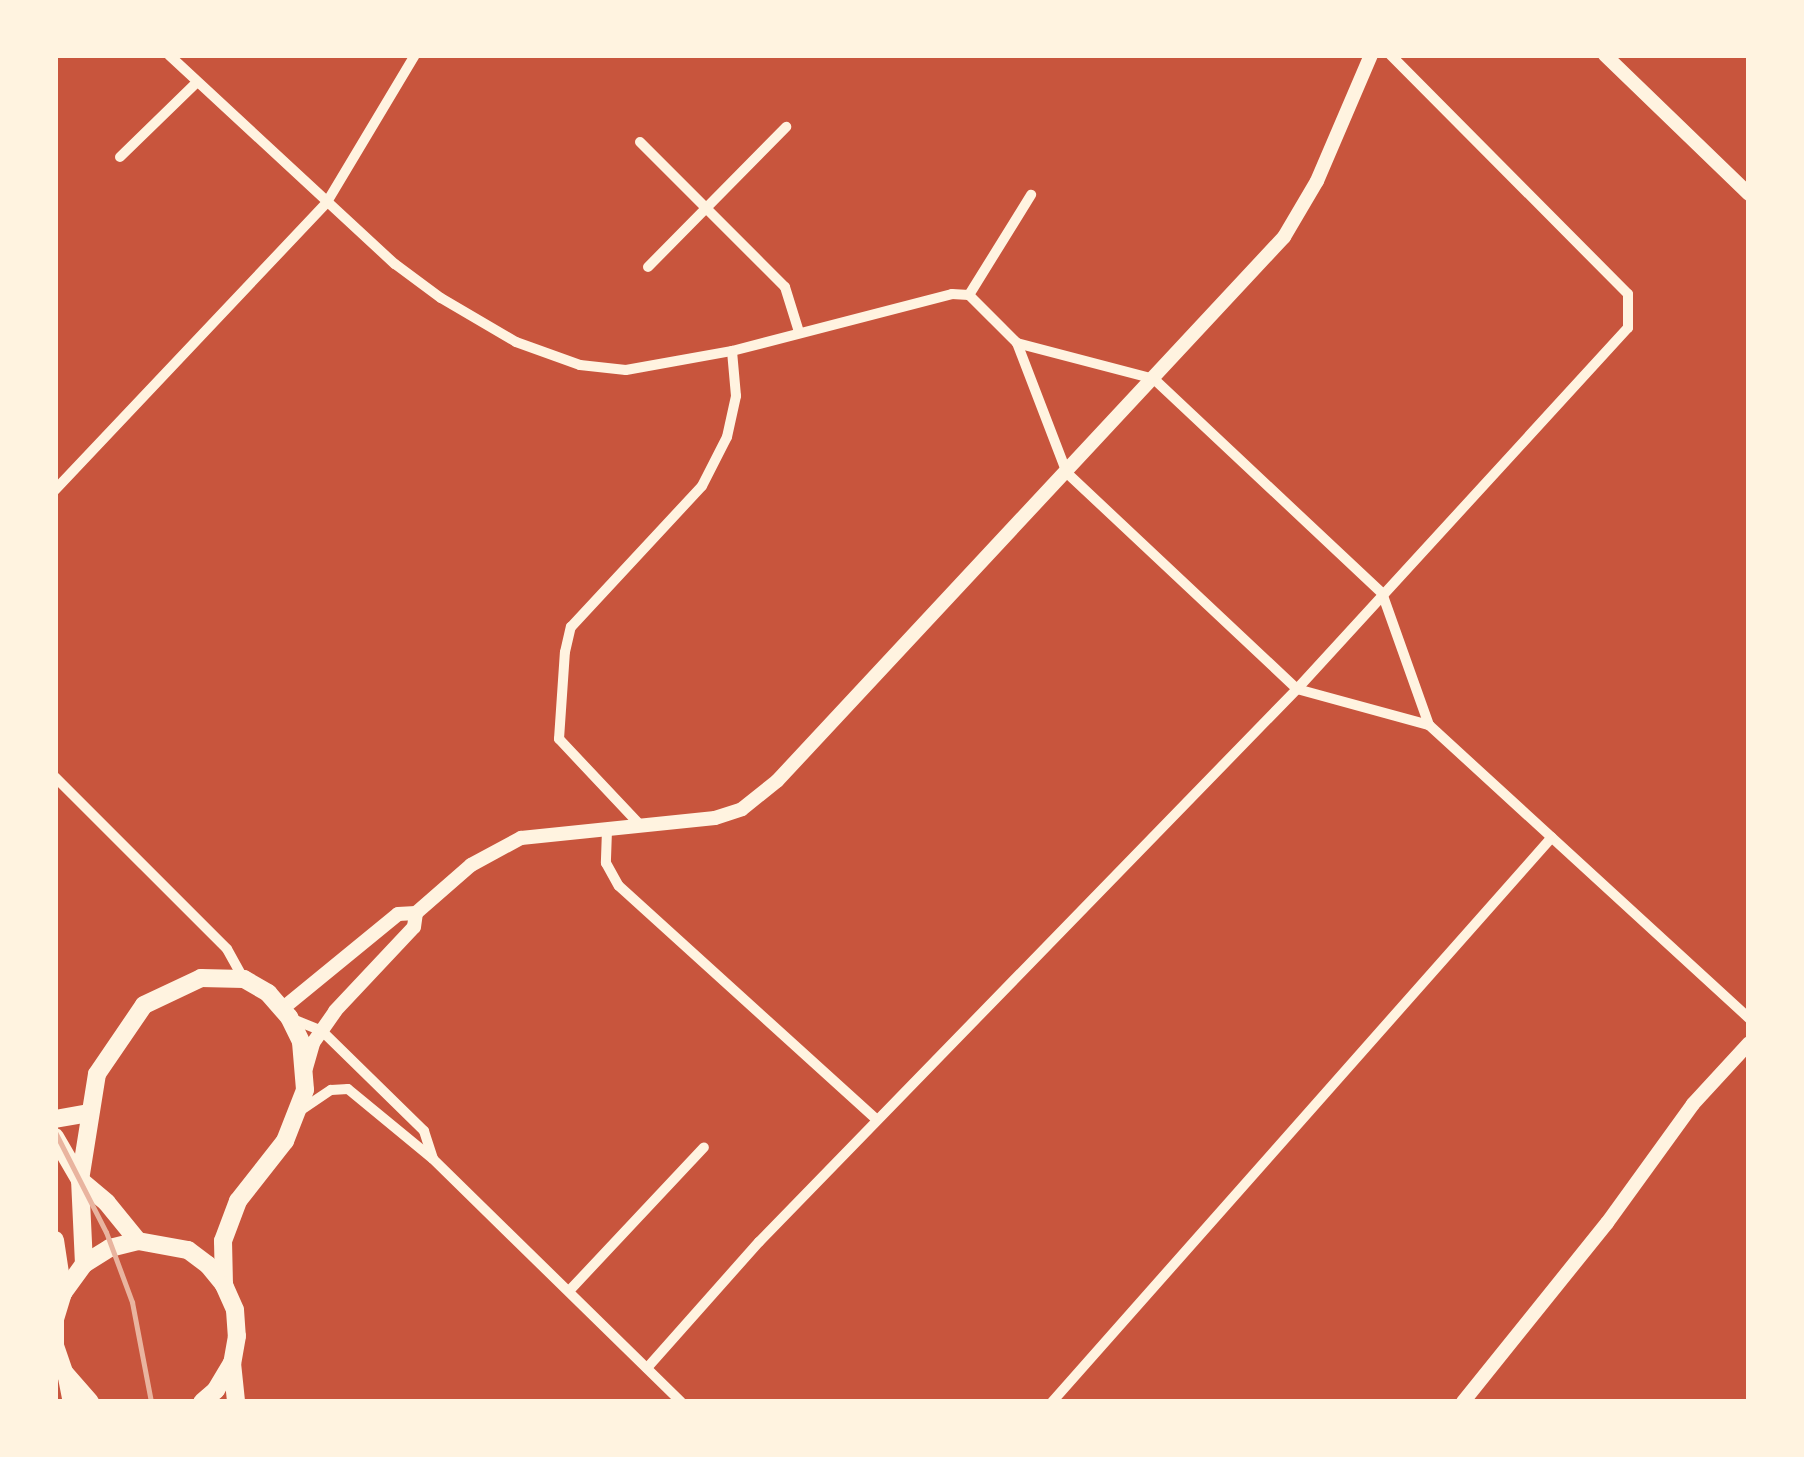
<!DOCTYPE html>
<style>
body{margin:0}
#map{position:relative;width:1804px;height:1457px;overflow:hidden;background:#c8553d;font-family:Ubuntu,sans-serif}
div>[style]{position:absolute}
.minor>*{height:10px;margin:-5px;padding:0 5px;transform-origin:5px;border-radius:5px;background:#fff3e0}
.tertiary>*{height:14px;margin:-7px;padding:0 7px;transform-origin:7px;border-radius:7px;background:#fff3e0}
.secondary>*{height:15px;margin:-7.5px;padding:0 7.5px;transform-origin:7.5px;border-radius:7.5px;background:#fff3e0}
.primary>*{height:18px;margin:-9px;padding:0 9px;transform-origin:9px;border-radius:9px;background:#fff3e0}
.rail>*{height:5px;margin:-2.5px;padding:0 2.5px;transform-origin:2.5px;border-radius:2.5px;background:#e9b49f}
span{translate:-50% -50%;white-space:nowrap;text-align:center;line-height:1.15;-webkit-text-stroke:8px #fff3e0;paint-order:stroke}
.frame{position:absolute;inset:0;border:58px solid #fff3e0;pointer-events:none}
</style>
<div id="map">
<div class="minor">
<i style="left:169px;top:55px;width:308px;rotate:42.8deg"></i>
<i style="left:395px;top:264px;width:57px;rotate:36.5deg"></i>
<i style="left:441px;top:298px;width:87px;rotate:30.4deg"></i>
<i style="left:516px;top:342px;width:68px;rotate:19.8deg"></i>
<i style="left:580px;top:365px;width:46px;rotate:6.2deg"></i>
<i style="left:626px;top:370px;width:108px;rotate:-10.2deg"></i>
<i style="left:732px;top:351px;width:227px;rotate:-14.5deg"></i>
<i style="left:952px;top:294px;width:17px;rotate:3deg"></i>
<i style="left:969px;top:295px;width:68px;rotate:45deg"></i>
<i style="left:1017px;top:343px;width:139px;rotate:69deg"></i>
<i style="left:1067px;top:473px;width:316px;rotate:43.2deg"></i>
<i style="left:1297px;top:689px;width:137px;rotate:15.3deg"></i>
<i style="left:1429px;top:725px;width:434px;rotate:42.5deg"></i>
<i style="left:640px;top:142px;width:205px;rotate:45deg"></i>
<i style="left:785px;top:287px;width:47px;rotate:72.7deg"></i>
<i style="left:120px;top:157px;width:107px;rotate:-44.2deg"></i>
<i style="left:648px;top:267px;width:197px;rotate:-45.4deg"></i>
<i style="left:969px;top:295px;width:118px;rotate:-58.2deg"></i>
<i style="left:1017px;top:343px;width:142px;rotate:14.7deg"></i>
<i style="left:1154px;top:379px;width:313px;rotate:43.2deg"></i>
<i style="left:1382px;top:593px;width:140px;rotate:70.4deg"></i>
<i style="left:55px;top:490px;width:396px;rotate:-46.6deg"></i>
<i style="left:327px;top:202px;width:171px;rotate:-59.1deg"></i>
<i style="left:55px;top:777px;width:243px;rotate:45deg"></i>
<i style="left:227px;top:949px;width:33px;rotate:61deg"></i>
<i style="left:642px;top:827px;width:121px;rotate:-133.3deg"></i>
<i style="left:559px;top:739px;width:87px;rotate:-86.1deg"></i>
<i style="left:565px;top:652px;width:26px;rotate:-77deg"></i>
<i style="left:571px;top:627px;width:192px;rotate:-47.1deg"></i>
<i style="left:702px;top:486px;width:55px;rotate:-63deg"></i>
<i style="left:727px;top:437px;width:42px;rotate:-77.6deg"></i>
<i style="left:736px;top:396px;width:45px;rotate:-95.1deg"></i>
<i style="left:607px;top:830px;width:33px;rotate:92deg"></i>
<i style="left:606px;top:863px;width:26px;rotate:61deg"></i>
<i style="left:619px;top:886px;width:348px;rotate:42.2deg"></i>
<i style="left:290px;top:1018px;width:35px;rotate:22deg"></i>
<i style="left:322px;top:1031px;width:143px;rotate:44.4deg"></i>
<i style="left:424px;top:1131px;width:29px;rotate:72deg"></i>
<i style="left:301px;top:1110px;width:36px;rotate:-34deg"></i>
<i style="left:331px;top:1090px;width:17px;rotate:-3deg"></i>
<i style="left:348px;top:1089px;width:110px;rotate:39.5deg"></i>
<i style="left:433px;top:1159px;width:347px;rotate:44.4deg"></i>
<i style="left:569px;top:1291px;width:197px;rotate:-46.8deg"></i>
<i style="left:647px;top:1368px;width:169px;rotate:-48.4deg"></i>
<i style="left:759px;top:1242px;width:772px;rotate:-45.79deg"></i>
<i style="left:1297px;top:689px;width:490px;rotate:-47.5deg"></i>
<i style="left:1628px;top:328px;width:34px;rotate:-90deg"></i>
<i style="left:1628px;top:294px;width:337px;rotate:-134.8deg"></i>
<i style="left:1052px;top:1402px;width:754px;rotate:-48.49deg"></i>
</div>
<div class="tertiary">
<i style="left:1605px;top:55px;width:200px;rotate:44deg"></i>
<i style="left:282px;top:1009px;width:150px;rotate:-39.3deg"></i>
<i style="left:398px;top:914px;width:18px;rotate:-3deg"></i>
<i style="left:416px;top:913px;width:73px;rotate:-41.1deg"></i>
<i style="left:471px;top:865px;width:57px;rotate:-28.4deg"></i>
<i style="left:521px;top:838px;width:195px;rotate:-5.9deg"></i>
<i style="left:715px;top:818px;width:28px;rotate:-18deg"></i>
<i style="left:742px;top:809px;width:45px;rotate:-38.7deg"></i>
<i style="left:777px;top:781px;width:744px;rotate:-47.02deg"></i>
<i style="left:1284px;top:237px;width:65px;rotate:-59.5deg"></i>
<i style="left:1317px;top:181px;width:137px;rotate:-66.8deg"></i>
<i style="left:306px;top:1068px;width:26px;rotate:-74deg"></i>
<i style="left:313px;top:1043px;width:39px;rotate:-55deg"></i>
<i style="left:335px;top:1011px;width:115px;rotate:-46.8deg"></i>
<i style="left:414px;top:927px;width:14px;rotate:-82deg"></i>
<i style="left:1463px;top:1402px;width:230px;rotate:-51.2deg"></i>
<i style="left:1607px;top:1223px;width:147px;rotate:-54.1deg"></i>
<i style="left:1693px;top:1104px;width:83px;rotate:-47.4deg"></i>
</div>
<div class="secondary">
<i style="left:64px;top:1372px;width:31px;rotate:79deg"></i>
</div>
<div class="primary">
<i style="left:55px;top:1119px;width:34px;rotate:-10deg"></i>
<i style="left:55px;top:1137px;width:50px;rotate:59.8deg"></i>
<i style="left:80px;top:1180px;width:35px;rotate:40deg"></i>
<i style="left:107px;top:1203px;width:49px;rotate:50.8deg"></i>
<i style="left:55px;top:1240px;width:54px;rotate:81.4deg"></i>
<i style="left:84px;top:1264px;width:84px;rotate:-92.7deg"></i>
<i style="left:80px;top:1180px;width:107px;rotate:-80.9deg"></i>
<i style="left:97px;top:1074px;width:83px;rotate:-55.7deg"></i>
<i style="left:144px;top:1005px;width:63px;rotate:-25.3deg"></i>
<i style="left:201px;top:978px;width:43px;rotate:1.3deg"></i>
<i style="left:244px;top:979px;width:28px;rotate:30deg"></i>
<i style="left:268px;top:993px;width:32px;rotate:49deg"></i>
<i style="left:289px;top:1017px;width:28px;rotate:64deg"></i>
<i style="left:301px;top:1042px;width:48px;rotate:85.2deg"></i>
<i style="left:305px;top:1090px;width:55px;rotate:111.4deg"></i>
<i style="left:285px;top:1141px;width:76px;rotate:128.1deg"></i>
<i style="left:238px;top:1201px;width:43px;rotate:110.6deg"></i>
<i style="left:223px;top:1241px;width:44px;rotate:88.7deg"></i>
<i style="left:232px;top:1363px;width:39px;rotate:84deg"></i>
<i style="left:90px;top:1402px;width:40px;rotate:-131deg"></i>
<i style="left:64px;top:1372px;width:28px;rotate:-109deg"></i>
<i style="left:55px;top:1346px;width:27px;rotate:-90deg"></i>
<i style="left:55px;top:1319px;width:27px;rotate:-73deg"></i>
<i style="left:63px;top:1293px;width:36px;rotate:-54deg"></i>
<i style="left:84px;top:1264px;width:31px;rotate:-32deg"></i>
<i style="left:110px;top:1248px;width:29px;rotate:-14deg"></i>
<i style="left:138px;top:1241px;width:51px;rotate:10.2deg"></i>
<i style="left:188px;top:1250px;width:25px;rotate:37deg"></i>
<i style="left:208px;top:1265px;width:26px;rotate:51deg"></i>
<i style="left:224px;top:1285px;width:27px;rotate:66deg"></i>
<i style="left:235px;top:1310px;width:26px;rotate:86deg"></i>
<i style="left:237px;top:1336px;width:27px;rotate:100deg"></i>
<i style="left:232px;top:1363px;width:31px;rotate:121deg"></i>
<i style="left:216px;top:1390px;width:18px;rotate:139deg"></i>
</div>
<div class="rail">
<i style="left:55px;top:1132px;width:112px;rotate:63deg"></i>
<i style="left:106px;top:1232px;width:75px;rotate:69.6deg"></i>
<i style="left:132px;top:1302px;width:102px;rotate:79.2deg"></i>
</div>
<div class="frame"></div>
</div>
